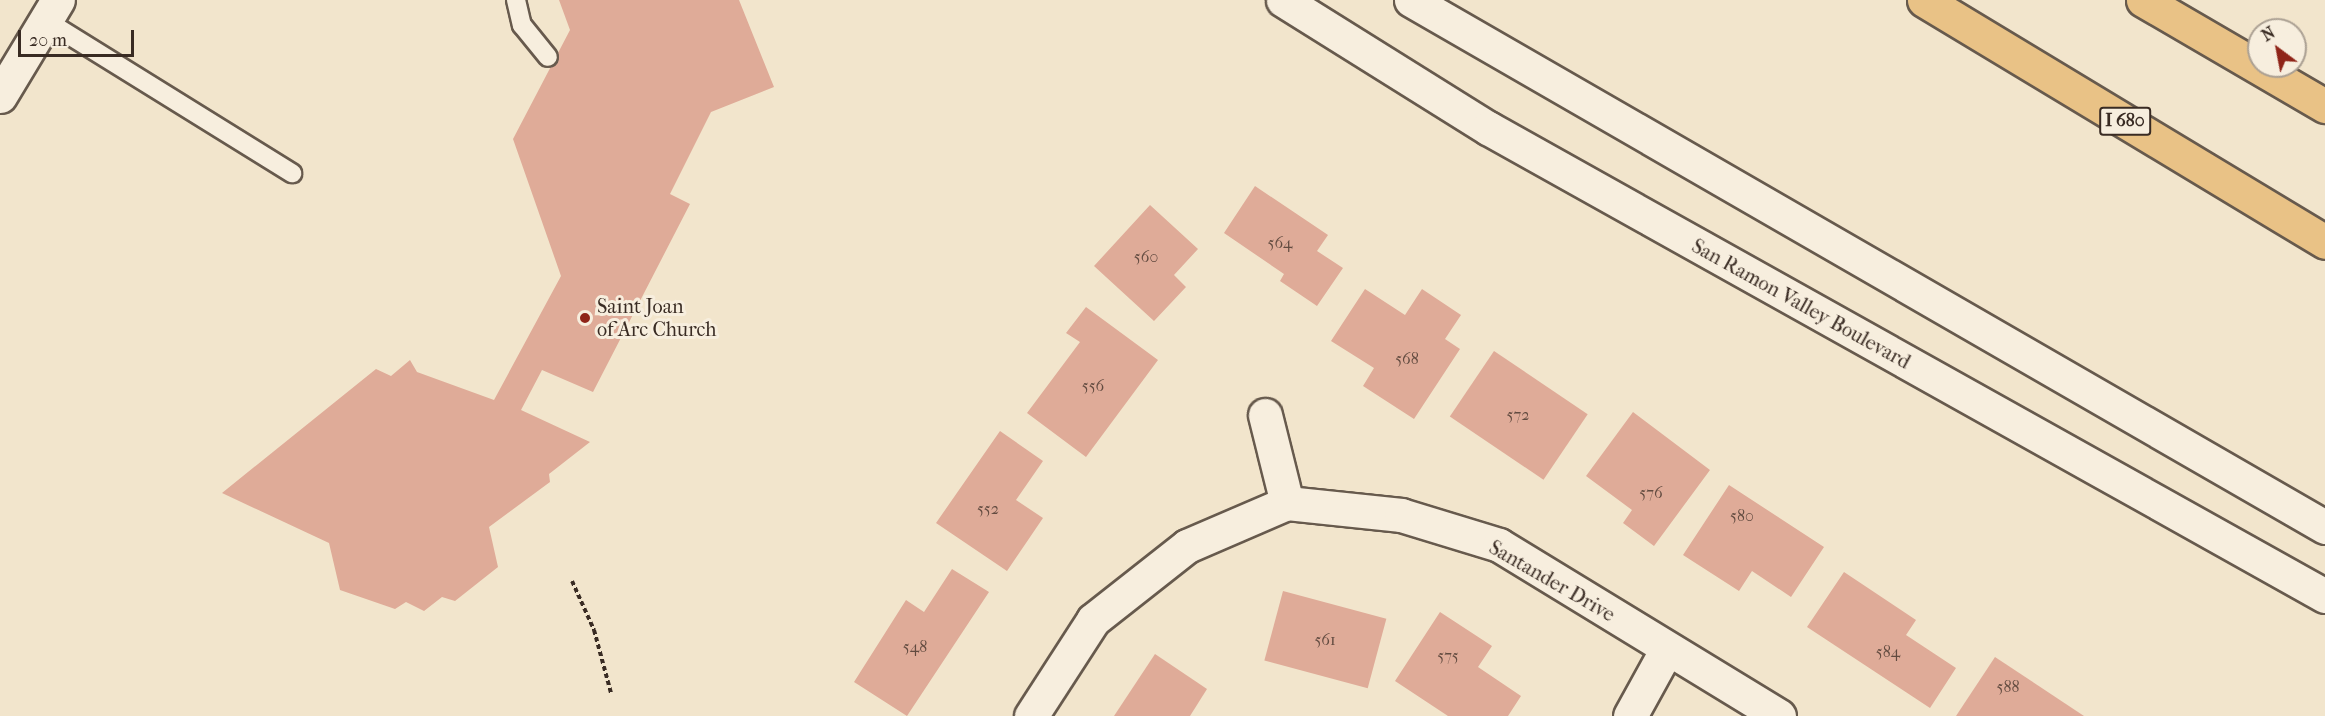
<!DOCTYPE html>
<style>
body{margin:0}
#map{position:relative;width:2325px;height:716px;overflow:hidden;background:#f2e5cc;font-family:"IM FELL French Canon",serif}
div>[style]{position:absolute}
.building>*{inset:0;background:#dfab98;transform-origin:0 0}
.path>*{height:4px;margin-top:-2px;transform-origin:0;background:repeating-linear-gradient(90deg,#392b23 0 4.5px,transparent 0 7.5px)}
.roads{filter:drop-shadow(2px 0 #675a4d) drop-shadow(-2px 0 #675a4d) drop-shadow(0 2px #675a4d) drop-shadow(0 -2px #675a4d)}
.lane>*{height:18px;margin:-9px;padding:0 9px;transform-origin:9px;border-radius:9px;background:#f7eede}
.street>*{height:33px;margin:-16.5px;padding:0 16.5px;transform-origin:16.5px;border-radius:16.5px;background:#f7eede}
.secondary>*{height:33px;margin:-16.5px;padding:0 16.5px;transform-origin:16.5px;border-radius:16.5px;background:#f7eede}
.highway>*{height:33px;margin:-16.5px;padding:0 16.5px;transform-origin:16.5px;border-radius:16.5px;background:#e9c286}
.dots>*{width:16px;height:16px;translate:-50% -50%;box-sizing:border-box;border:3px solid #f7eede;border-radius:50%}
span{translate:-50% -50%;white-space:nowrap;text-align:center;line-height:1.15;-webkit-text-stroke:6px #f7eede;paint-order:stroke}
.number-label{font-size:16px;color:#624b40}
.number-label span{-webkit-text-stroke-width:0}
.shield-label span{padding:2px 4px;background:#f7eede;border:2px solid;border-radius:4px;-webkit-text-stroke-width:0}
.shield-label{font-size:18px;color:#392b23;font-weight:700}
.street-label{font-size:20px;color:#392b23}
.poi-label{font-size:20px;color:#392b23}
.left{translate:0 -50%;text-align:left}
.north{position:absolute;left:2247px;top:18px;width:60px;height:60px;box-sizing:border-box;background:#f7eede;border:2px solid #aba093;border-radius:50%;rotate:328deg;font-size:16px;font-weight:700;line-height:24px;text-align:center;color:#392b23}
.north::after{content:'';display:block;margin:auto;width:21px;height:27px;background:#8f2418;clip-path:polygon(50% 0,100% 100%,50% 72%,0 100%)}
.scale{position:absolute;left:18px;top:30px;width:116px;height:27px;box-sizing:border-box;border:3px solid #392b23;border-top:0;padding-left:8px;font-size:18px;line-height:21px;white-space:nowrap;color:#392b23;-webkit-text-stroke:4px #f7eede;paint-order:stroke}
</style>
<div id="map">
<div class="building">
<i style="clip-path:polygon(559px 0,739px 0,774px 87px,711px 112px,670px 194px,690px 204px,593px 392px,542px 370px,521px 410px,590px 442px,549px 474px,550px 482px,489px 527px,498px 567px,455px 601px,442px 597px,424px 611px,406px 602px,395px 609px,340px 590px,329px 543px,222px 493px,376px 369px,391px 376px,410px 360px,417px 372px,494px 400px,561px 276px,513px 139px,570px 30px)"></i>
<i style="clip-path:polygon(1255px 186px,1328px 235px,1317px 251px,1343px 268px,1317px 306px,1280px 281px,1284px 274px,1224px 233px)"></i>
<i style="clip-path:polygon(1150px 205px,1198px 249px,1174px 275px,1186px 287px,1154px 321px,1094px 266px)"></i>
<i style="clip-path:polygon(1365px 289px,1405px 315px,1422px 289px,1461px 315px,1445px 339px,1460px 349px,1414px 419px,1363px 386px,1374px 368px,1331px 341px)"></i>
<i style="clip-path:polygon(1086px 307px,1158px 360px,1086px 457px,1027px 413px,1080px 342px,1066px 333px)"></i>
<i style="left:1494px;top:351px;width:113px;height:79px;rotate:34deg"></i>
<i style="clip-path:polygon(1633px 412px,1710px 470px,1654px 546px,1623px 523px,1632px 510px,1586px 476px)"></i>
<i style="clip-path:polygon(1000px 431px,1043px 461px,1016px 500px,1043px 518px,1007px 571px,936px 523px)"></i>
<i style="clip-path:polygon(1729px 485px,1824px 547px,1791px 597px,1752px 571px,1739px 591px,1683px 555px)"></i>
<i style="clip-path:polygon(952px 569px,989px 592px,907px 716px,854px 682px,906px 600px,924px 612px)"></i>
<i style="clip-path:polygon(1844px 572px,1916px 620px,1906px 635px,1956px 668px,1930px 708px,1807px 627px)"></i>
<i style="left:1283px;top:591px;width:107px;height:72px;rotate:15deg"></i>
<i style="clip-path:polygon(1440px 612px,1492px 646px,1478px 667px,1521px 696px,1508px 716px,1448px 716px,1395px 681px)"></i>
<i style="clip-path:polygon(1155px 654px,1207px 689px,1190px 716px,1114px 716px)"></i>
<i style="clip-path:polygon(1995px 657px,2084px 716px,1956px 716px)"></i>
</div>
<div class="path">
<i style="left:572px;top:581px;width:54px;rotate:65.8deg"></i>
<i style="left:594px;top:630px;width:65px;rotate:74.9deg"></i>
</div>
<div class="roads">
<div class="lane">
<i style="left:516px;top:0;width:26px;rotate:77deg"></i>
<i style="left:522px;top:25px;width:41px;rotate:50.9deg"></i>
<i style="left:45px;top:20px;width:291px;rotate:31.8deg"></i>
</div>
<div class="street">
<i style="left:0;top:96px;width:112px;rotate:-58.9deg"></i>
<i style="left:1265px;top:415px;width:91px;rotate:76deg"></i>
<i style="left:1031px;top:716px;width:114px;rotate:-57.1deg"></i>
<i style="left:1093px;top:620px;width:120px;rotate:-38.2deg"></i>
<i style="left:1187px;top:546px;width:109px;rotate:-23.3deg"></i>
<i style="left:1287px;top:503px;width:115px;rotate:6deg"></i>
<i style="left:1401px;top:515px;width:102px;rotate:17deg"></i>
<i style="left:1499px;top:545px;width:328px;rotate:31.4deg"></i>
<i style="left:1630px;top:716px;width:77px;rotate:-61.1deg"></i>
</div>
<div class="secondary">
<i style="left:1283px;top:0;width:242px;rotate:32deg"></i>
<i style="left:1488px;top:128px;width:959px;rotate:29.21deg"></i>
<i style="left:1411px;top:0;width:1055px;rotate:29.97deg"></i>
</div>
<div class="highway">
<i style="left:1924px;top:0;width:468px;rotate:31.1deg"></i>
<i style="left:2143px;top:0;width:211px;rotate:30.2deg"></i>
</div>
</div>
<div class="dots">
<i style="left:585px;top:318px;background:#8f2418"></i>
</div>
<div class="number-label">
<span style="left:1280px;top:243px">564</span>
<span style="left:1146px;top:257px">560</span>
<span style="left:1407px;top:359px">568</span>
<span style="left:1093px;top:386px">556</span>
<span style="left:1518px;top:415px">572</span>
<span style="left:1651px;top:493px">576</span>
<span style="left:988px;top:509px">552</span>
<span style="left:1742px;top:516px">580</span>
<span style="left:1325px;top:640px">561</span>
<span style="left:915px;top:647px">548</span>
<span style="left:1888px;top:652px">584</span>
<span style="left:1448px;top:656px">575</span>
<span style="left:2008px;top:687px">588</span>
</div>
<div class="shield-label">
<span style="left:2125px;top:121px">I 680</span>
</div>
<div class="street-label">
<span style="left:1801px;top:304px;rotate:29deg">San Ramon Valley Boulevard</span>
<span style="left:1552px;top:581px;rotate:30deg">Santander Drive</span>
</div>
<div class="poi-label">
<span class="left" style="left:597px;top:318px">Saint Joan<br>of Arc Church</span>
</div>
<div class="north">N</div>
<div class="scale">20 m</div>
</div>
